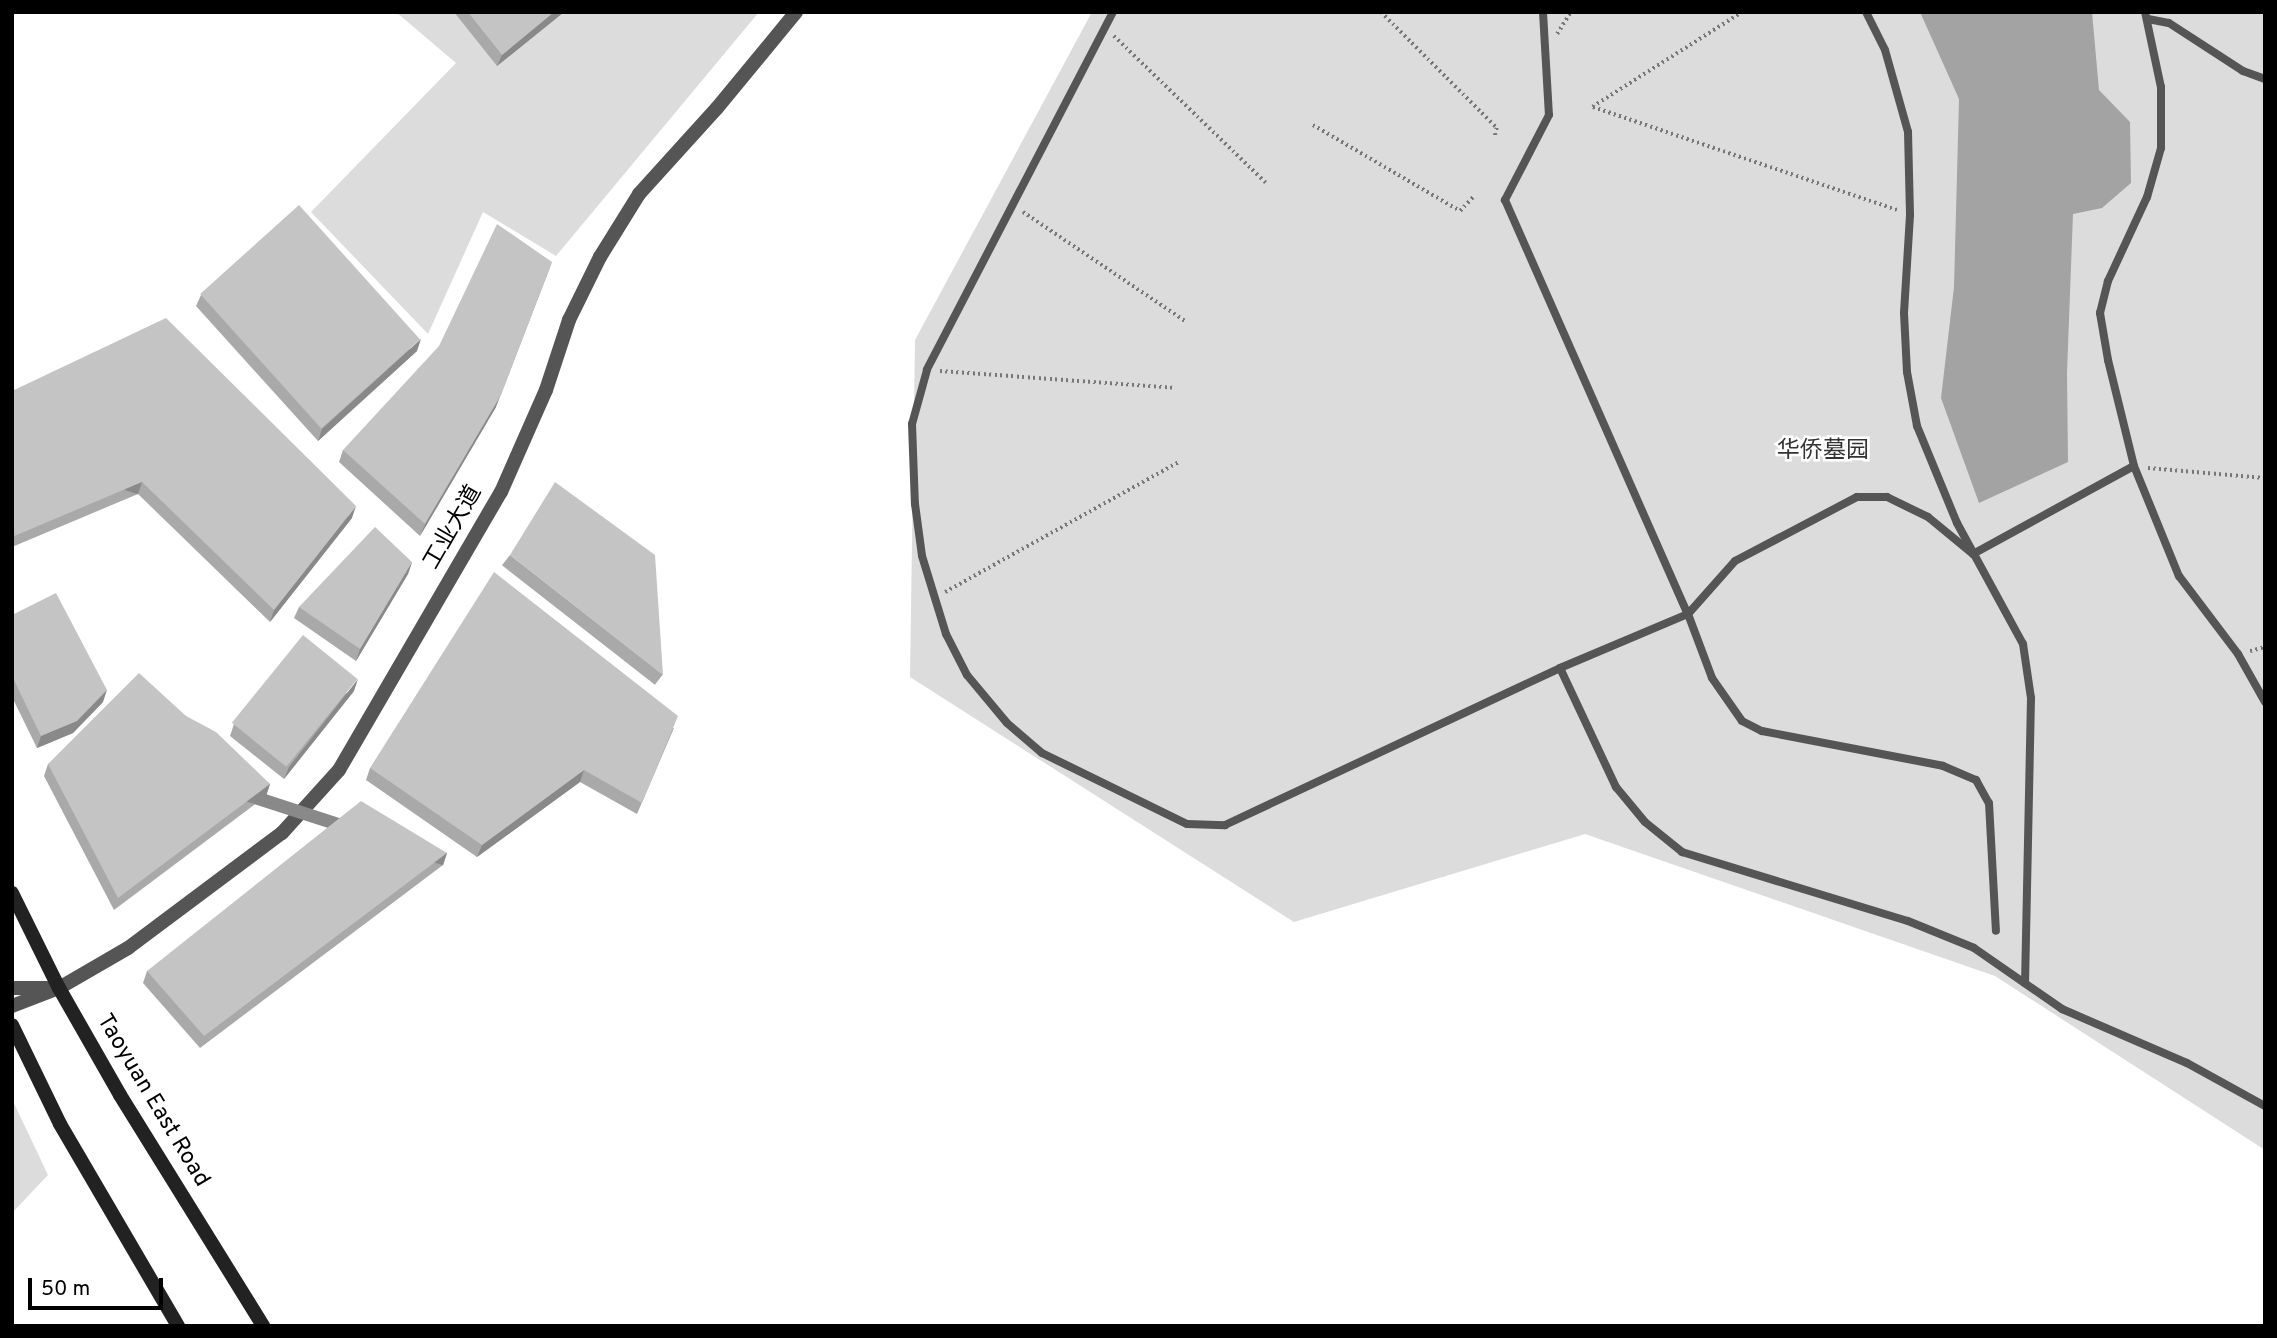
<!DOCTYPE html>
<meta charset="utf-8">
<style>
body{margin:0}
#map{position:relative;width:2277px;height:1338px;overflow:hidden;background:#fff;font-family:Overpass,"Noto Sans SC",sans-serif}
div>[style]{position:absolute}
.green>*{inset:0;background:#dcdcdc}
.water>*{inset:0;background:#a3a3a3}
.path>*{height:3.5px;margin-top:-1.75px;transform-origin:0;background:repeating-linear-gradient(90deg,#777 0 2px,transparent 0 5.5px)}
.service>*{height:8px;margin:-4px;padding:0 4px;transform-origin:4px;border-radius:4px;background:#555}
.tertiary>*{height:14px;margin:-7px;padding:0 7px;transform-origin:7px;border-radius:7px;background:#555}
.secondary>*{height:14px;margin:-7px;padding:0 7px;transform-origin:7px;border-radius:7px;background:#222}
.wall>*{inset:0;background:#a9a9a9;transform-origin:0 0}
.shaded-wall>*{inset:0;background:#898989;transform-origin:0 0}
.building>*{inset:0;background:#c4c4c4;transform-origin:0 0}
span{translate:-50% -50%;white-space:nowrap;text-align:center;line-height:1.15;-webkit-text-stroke:5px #fff;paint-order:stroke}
.park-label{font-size:23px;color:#333}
.street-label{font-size:23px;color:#000}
.frame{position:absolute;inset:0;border:14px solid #000;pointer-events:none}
.scale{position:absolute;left:28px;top:1278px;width:135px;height:32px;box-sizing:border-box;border:4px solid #000;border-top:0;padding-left:9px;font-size:21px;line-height:24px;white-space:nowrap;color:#000;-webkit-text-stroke:5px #fff;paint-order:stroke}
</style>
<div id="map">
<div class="green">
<i style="clip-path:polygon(396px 12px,759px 12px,556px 256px,483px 212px,428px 334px,311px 212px,456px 63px)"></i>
<i style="clip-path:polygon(1092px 12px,2265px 12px,2265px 1150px,1995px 976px,1585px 834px,1294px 922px,910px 677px,915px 340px)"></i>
<i style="clip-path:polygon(12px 1099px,48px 1175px,12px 1213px)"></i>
</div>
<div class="water">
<i style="clip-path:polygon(1920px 12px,2092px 12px,2099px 90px,2130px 122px,2131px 183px,2102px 208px,2073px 214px,2067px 373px,2068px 462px,1979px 503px,1941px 398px,1954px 287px,1959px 99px)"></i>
</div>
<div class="path">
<i style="left:1381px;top:12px;width:164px;rotate:45deg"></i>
<i style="left:1497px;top:128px;width:9px;rotate:103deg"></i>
<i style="left:1743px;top:12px;width:178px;rotate:147.7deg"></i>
<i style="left:1593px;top:107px;width:321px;rotate:18.7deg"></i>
<i style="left:1557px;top:34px;width:26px;rotate:-58deg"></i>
<i style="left:1114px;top:36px;width:211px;rotate:44deg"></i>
<i style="left:1313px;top:125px;width:170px;rotate:30.3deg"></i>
<i style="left:1460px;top:211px;width:21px;rotate:-47deg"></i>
<i style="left:1023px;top:212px;width:197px;rotate:33.9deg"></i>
<i style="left:940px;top:371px;width:236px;rotate:4.1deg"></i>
<i style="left:2148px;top:468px;width:117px;rotate:4.9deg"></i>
<i style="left:945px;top:592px;width:268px;rotate:-29.1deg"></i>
<i style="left:2250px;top:651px;width:16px;rotate:-15deg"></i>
</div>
<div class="service">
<i style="left:1113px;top:12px;width:403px;rotate:117.5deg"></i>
<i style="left:927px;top:370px;width:56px;rotate:105.5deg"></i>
<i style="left:912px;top:424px;width:80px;rotate:87.9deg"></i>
<i style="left:915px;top:504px;width:52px;rotate:82.3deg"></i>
<i style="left:922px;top:556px;width:82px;rotate:72.9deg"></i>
<i style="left:946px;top:634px;width:46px;rotate:62.9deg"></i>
<i style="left:967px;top:675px;width:62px;rotate:50.2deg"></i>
<i style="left:1007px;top:723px;width:46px;rotate:40.6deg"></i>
<i style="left:1042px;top:753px;width:161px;rotate:26.1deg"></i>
<i style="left:1187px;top:824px;width:38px;rotate:2deg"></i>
<i style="left:1225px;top:825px;width:370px;rotate:-25.1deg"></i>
<i style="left:1560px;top:668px;width:139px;rotate:-22.9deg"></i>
<i style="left:1688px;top:614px;width:71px;rotate:-48.4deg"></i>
<i style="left:1735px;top:561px;width:138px;rotate:-27.7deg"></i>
<i style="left:1857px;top:497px;width:30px"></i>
<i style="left:1887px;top:497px;width:46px;rotate:26deg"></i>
<i style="left:1928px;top:517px;width:58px;rotate:39.4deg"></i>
<i style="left:1973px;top:554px;width:183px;rotate:-28.7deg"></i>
<i style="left:1543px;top:12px;width:103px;rotate:86.7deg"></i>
<i style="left:1549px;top:115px;width:96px;rotate:117.4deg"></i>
<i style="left:1505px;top:200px;width:453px;rotate:66.2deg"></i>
<i style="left:1688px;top:614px;width:68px;rotate:69.4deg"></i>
<i style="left:1712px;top:678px;width:52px;rotate:55.1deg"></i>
<i style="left:1742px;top:721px;width:22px;rotate:27deg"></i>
<i style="left:1762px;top:731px;width:184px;rotate:10.9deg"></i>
<i style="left:1943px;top:766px;width:36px;rotate:23deg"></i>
<i style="left:1976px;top:780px;width:26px;rotate:61deg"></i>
<i style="left:1989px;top:803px;width:128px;rotate:86.9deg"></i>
<i style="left:1866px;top:12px;width:42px;rotate:63.4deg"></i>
<i style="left:1885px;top:50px;width:85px;rotate:74.3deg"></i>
<i style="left:1908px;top:132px;width:83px;rotate:88.6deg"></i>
<i style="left:1910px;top:215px;width:98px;rotate:93.5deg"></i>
<i style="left:1904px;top:313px;width:59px;rotate:87.1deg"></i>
<i style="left:1907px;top:372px;width:55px;rotate:79.5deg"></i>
<i style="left:1917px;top:426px;width:105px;rotate:67.6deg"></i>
<i style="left:1957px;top:523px;width:138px;rotate:61.4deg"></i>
<i style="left:2023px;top:644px;width:55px;rotate:81.6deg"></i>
<i style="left:2031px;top:698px;width:285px;rotate:91.2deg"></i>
<i style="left:2145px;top:12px;width:77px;rotate:78deg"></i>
<i style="left:2161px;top:87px;width:61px;rotate:90deg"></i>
<i style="left:2161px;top:148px;width:51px;rotate:105.9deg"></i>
<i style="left:2147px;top:197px;width:93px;rotate:114.9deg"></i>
<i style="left:2108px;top:281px;width:33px;rotate:104deg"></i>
<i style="left:2100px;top:313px;width:48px;rotate:80.3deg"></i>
<i style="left:2108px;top:360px;width:109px;rotate:76.2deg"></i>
<i style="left:2134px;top:466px;width:119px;rotate:67.8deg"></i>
<i style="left:2179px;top:576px;width:98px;rotate:52.9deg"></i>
<i style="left:2238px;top:654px;width:55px;rotate:60.6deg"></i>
<i style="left:2148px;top:19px;width:21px;rotate:11deg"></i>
<i style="left:2169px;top:23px;width:88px;rotate:33deg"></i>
<i style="left:2243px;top:71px;width:23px;rotate:20deg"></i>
<i style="left:1560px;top:668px;width:132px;rotate:64.8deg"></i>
<i style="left:1616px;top:787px;width:45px;rotate:50.4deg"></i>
<i style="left:1645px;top:822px;width:48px;rotate:39deg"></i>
<i style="left:1682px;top:852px;width:236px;rotate:17deg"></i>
<i style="left:1908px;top:921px;width:71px;rotate:22.2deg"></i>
<i style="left:1974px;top:948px;width:107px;rotate:34.7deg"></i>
<i style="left:2062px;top:1009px;width:136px;rotate:23.4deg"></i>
<i style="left:2187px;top:1063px;width:89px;rotate:28.9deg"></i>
</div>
<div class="tertiary">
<i style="left:12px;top:988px;width:35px"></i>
<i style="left:12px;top:1006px;width:50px;rotate:-21deg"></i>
<i style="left:59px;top:988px;width:80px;rotate:-30.1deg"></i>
<i style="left:128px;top:948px;width:192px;rotate:-36.8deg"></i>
<i style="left:282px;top:833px;width:85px;rotate:-47.9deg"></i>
<i style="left:339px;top:770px;width:322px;rotate:-59.8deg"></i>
<i style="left:501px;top:492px;width:111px;rotate:-66.2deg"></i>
<i style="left:546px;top:390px;width:74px;rotate:-71.8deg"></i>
<i style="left:569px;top:320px;width:70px;rotate:-63.8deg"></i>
<i style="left:600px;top:257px;width:74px;rotate:-58.2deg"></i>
<i style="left:639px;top:194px;width:116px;rotate:-47.8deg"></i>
<i style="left:717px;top:108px;width:124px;rotate:-50.5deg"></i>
</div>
<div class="secondary">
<i style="left:12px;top:893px;width:106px;rotate:63.7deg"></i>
<i style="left:59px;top:988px;width:123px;rotate:60.3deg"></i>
<i style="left:120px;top:1095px;width:272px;rotate:58.2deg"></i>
<i style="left:12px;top:1025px;width:110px;rotate:64.1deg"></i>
<i style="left:60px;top:1124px;width:234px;rotate:59.7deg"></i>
</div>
<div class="wall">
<i style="clip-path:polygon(454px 12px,564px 12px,497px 66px)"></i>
<i style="clip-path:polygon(201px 295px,417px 351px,318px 441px,196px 306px)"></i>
<i style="clip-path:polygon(12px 391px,352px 518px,270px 622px,138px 494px,12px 547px)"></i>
<i style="clip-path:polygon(496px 407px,420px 536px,339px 462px,343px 450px)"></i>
<i style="left:510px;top:555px;width:194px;height:13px;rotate:38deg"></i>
<i style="clip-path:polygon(412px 562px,408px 574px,356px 661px,294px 618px,299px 607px)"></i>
<i style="clip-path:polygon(12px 615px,103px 702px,73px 733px,37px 748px,12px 697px)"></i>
<i style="clip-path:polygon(354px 691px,284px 779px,230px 736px,234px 724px)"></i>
<i style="clip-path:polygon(186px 716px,270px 784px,266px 796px,114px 910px,44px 776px,48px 764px)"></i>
<i style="clip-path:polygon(674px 728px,637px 814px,580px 782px,477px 857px,366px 780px,370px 768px)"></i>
<i style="clip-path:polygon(447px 853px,443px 865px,200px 1048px,143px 983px,147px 971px)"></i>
</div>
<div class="shaded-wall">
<i style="clip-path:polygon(554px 12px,564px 12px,497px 66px,502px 55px)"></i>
<i style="clip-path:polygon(552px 262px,496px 407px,420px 536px,425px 524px)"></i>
<i style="clip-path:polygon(421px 339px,417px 351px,318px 441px,322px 429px)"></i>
<i style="left:142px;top:482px;width:13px;height:141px;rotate:108deg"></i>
<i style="clip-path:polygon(356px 506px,352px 518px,270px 622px,274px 610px)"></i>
<i style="clip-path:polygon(412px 562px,408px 574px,356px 661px,360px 649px)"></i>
<i style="clip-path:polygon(358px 679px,354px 691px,284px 779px,289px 767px)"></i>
<i style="clip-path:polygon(107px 690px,103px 702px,73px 733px,37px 748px,41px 736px)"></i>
<i style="clip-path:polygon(584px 770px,580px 782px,477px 857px,482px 845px)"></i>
<i style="left:270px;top:784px;width:13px;height:190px;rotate:108deg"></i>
<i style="left:447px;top:853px;width:13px;height:304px;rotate:108deg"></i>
</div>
<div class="building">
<i style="clip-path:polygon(468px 12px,554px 12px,502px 55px)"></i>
<i style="left:299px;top:205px;width:181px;height:133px;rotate:48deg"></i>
<i style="clip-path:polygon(497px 224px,552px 262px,501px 395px,425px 524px,343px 450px,439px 346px)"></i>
<i style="clip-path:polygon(166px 318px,356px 506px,274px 610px,142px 482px,12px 537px,12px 391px)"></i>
<i style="clip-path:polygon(555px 482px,655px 555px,663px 675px,510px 555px)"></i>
<i style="clip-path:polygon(375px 527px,412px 562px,360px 649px,299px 607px)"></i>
<i style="clip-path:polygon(494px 572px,678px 716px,642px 803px,584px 770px,482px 845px,370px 768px)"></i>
<i style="clip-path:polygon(56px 593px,107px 690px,77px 721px,41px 736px,12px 676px,12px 615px)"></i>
<i style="left:303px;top:635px;width:70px;height:113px;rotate:39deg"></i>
<i style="clip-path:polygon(139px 673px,186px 716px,216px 732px,270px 784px,118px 898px,48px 764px)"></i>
<i style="clip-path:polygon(361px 801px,447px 853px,204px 1036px,147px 971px)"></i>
</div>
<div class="park-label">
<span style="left:1823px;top:452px">华侨墓园</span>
</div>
<div class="street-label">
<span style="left:454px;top:528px;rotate:-60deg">工业大道</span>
<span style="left:152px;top:1101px;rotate:59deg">Taoyuan East Road</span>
</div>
<div class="frame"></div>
<div class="scale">50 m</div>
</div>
